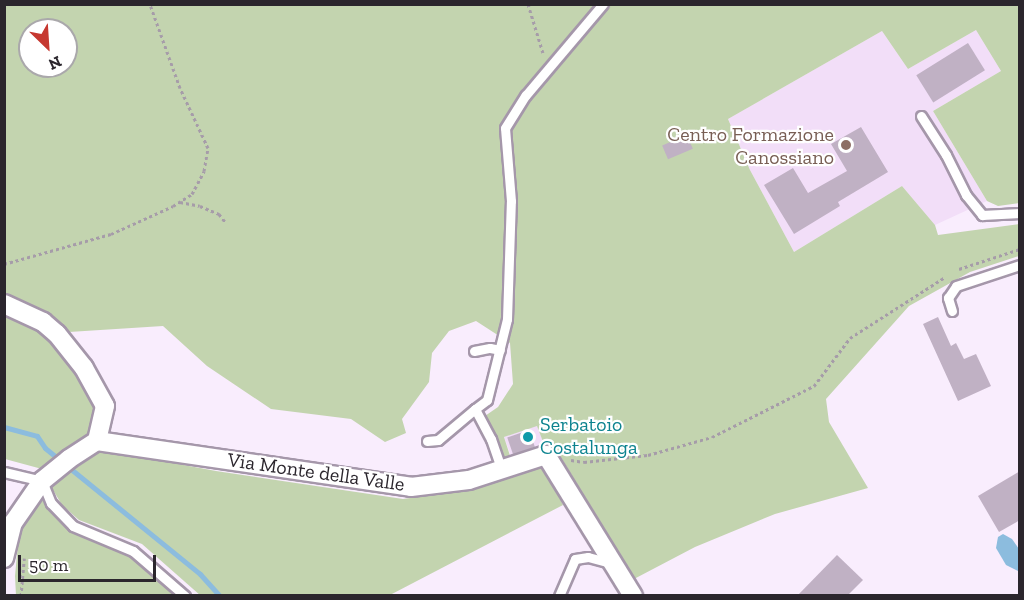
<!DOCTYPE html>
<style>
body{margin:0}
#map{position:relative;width:1024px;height:600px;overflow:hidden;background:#f9edfd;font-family:"Zilla Slab",serif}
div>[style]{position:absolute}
.built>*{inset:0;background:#f2def8;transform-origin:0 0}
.green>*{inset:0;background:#c3d4af}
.water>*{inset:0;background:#8cbcde}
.stream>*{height:5px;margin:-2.5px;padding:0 2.5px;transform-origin:2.5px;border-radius:2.5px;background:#8cbcde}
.building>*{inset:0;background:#c0b1c4;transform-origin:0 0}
.path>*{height:3px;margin-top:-1.5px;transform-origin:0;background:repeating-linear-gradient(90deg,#a69ca9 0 3px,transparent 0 6px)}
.roads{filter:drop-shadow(2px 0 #a597aa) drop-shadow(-2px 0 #a597aa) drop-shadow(0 2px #a597aa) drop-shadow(0 -2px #a597aa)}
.lane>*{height:9px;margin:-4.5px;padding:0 4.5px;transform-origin:4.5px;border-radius:4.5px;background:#fff}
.street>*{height:18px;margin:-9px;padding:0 9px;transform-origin:9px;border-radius:9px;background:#fff}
.dots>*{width:16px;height:16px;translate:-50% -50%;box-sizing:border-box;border:3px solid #fff;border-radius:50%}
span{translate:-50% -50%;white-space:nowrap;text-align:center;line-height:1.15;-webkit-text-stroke:4.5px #fff;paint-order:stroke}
.education-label{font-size:20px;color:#785e54}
.right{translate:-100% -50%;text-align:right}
.culture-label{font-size:20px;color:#0d838f}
.left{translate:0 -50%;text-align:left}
.street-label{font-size:20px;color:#2b262d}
.frame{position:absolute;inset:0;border:6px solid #2b262d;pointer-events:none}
.north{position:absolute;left:18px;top:18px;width:60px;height:60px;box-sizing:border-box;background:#fff;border:2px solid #aaa8ab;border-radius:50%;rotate:155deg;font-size:16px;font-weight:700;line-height:24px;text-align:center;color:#2b262d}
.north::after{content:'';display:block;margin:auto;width:21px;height:27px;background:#c63830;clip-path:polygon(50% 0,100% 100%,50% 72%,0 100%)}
.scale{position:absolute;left:18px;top:555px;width:138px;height:27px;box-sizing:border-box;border:3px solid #2b262d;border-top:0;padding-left:8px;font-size:18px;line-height:21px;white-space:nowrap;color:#2b262d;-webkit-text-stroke:4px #fff;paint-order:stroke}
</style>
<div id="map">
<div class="built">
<i style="clip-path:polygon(976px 30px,1001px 71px,933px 111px,987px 201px,935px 225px,902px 186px,794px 252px,750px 170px,728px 119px,882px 31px,908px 69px)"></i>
<i style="left:537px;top:425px;width:23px;height:35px;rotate:70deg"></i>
</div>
<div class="green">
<i style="clip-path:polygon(evenodd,4px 5px,1019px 5px,1019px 203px,998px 206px,987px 201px,933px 111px,1001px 71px,976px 30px,908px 69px,882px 31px,728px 119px,750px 170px,794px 252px,902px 186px,935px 225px,938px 235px,1019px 224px,1019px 256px,970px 272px,909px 306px,826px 399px,829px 422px,868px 488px,775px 514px,695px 547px,634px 579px,553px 444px,545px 447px,537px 426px,504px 437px,511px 459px,503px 462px,482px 418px,498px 407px,513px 384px,510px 343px,476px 321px,449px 331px,432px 353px,429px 382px,402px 419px,406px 433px,385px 442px,351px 419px,271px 409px,207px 366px,163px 326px,69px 332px,58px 352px,88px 390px,98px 413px,88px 436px,64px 449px,42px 469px,5px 459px,4px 5px,30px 30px,66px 30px,66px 66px,30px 66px,30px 30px)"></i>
<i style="clip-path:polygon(103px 450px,216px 471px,403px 499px,460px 491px,516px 469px,543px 462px,563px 505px,390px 595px,201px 596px,142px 544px,79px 520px,62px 505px,50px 485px)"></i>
<i style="clip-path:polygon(42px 489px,52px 512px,70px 531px,130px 556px,177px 595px,16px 596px,15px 576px,19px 533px)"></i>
</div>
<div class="water">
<i style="clip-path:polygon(1003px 534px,1012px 539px,1019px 549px,1018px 571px,1006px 565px,996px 548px,998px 537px)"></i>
</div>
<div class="stream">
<i style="left:4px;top:427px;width:34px;rotate:15deg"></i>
<i style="left:37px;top:436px;width:14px;rotate:56deg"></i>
<i style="left:45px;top:448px;width:200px;rotate:39.1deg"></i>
<i style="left:200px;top:574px;width:30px;rotate:48deg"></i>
</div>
<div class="building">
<i style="left:968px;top:43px;width:32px;height:61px;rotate:58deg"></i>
<i style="clip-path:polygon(861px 127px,888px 172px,838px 202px,840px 206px,794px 234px,764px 185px,793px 168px,808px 193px,847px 171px,831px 144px)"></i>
<i style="left:687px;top:135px;width:15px;height:27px;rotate:67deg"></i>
<i style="clip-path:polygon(938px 317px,951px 346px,956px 343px,964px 359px,976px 354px,991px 386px,958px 401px,923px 324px)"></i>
<i style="left:529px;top:430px;width:18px;height:23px;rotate:71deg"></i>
<i style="clip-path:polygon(1020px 471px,1020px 520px,999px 532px,978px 496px)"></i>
<i style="clip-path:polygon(837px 555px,863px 580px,847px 596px,797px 596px)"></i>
</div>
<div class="path">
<i style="left:528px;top:4px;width:51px;rotate:73deg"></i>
<i style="left:180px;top:202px;width:20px;rotate:11deg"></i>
<i style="left:200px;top:206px;width:21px;rotate:23deg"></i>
<i style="left:219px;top:214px;width:11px;rotate:52deg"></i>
<i style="left:4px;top:264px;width:111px;rotate:-15.7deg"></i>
<i style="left:111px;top:234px;width:68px;rotate:-24.3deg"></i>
<i style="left:173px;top:206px;width:22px;rotate:-32deg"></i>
<i style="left:192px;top:194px;width:26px;rotate:-62deg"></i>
<i style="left:204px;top:171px;width:23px;rotate:-80deg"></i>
<i style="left:208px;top:148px;width:66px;rotate:-115deg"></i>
<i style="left:180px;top:88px;width:89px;rotate:-109.7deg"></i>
<i style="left:959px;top:269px;width:64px;rotate:-18.2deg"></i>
<i style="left:571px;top:460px;width:13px;rotate:9deg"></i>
<i style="left:584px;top:462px;width:64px;rotate:-6.2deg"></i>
<i style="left:648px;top:455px;width:66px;rotate:-15.7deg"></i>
<i style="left:712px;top:437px;width:114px;rotate:-26.6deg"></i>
<i style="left:814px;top:386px;width:60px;rotate:-53.1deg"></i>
<i style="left:850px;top:338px;width:113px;rotate:-32.7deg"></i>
<i style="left:21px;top:596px;width:38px;rotate:-85deg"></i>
</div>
<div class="roads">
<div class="lane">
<i style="left:921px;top:116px;width:46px;rotate:57.3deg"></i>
<i style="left:946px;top:155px;width:45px;rotate:63.4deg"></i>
<i style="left:966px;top:195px;width:26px;rotate:51deg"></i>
<i style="left:982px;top:215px;width:38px;rotate:-3deg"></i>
<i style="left:952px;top:311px;width:14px;rotate:-107deg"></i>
<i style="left:948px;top:298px;width:14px;rotate:-56deg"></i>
<i style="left:956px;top:286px;width:67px;rotate:-18.2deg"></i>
<i style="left:474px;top:351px;width:16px;rotate:-11deg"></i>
<i style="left:490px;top:348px;width:10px;rotate:11deg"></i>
<i style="left:475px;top:409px;width:15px;rotate:-37deg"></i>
<i style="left:487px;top:400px;width:83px;rotate:-76.1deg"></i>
<i style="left:507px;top:319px;width:118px;rotate:-88.1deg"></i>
<i style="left:511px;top:201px;width:73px;rotate:-94.7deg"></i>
<i style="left:505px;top:128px;width:39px;rotate:-58deg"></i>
<i style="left:526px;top:95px;width:119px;rotate:-49.8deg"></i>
<i style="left:427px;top:441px;width:11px;rotate:-5deg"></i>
<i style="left:438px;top:440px;width:48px;rotate:-40deg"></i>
<i style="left:475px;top:409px;width:34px;rotate:62deg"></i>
<i style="left:491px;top:439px;width:31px;rotate:71deg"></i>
<i style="left:4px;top:472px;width:39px;rotate:13deg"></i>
<i style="left:42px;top:481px;width:24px;rotate:68deg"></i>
<i style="left:51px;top:503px;width:32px;rotate:46deg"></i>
<i style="left:73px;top:526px;width:65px;rotate:22.6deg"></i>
<i style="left:133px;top:551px;width:69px;rotate:40.9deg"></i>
<i style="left:559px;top:596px;width:40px;rotate:-66.6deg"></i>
<i style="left:575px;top:559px;width:13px;rotate:-9deg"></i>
<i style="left:588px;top:557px;width:24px;rotate:15deg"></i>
</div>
<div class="street">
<i style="left:4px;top:304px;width:43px;rotate:24.8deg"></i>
<i style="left:43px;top:322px;width:18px;rotate:41deg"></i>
<i style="left:57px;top:334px;width:43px;rotate:51.5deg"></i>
<i style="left:84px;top:368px;width:43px;rotate:61.1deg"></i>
<i style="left:105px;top:406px;width:36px;rotate:103deg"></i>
<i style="left:4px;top:558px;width:36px;rotate:-76deg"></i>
<i style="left:13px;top:523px;width:51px;rotate:-55.4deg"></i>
<i style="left:42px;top:481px;width:35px;rotate:-39deg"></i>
<i style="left:69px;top:459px;width:33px;rotate:-33deg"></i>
<i style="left:97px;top:441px;width:317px;rotate:8.3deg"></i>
<i style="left:411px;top:487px;width:58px;rotate:-6.9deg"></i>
<i style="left:469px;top:480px;width:81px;rotate:-18deg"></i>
<i style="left:546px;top:455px;width:166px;rotate:58.3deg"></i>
</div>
</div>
<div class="dots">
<i style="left:846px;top:145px;background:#8d6e63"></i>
<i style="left:528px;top:437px;background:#0f9aa8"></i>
</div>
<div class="education-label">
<span class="right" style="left:834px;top:146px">Centro Formazione<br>Canossiano</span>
</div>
<div class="culture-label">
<span class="left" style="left:540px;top:436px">Serbatoio<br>Costalunga</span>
</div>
<div class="street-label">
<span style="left:316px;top:472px;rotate:8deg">Via Monte della Valle</span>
</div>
<div class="frame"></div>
<div class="north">N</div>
<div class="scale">50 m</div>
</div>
